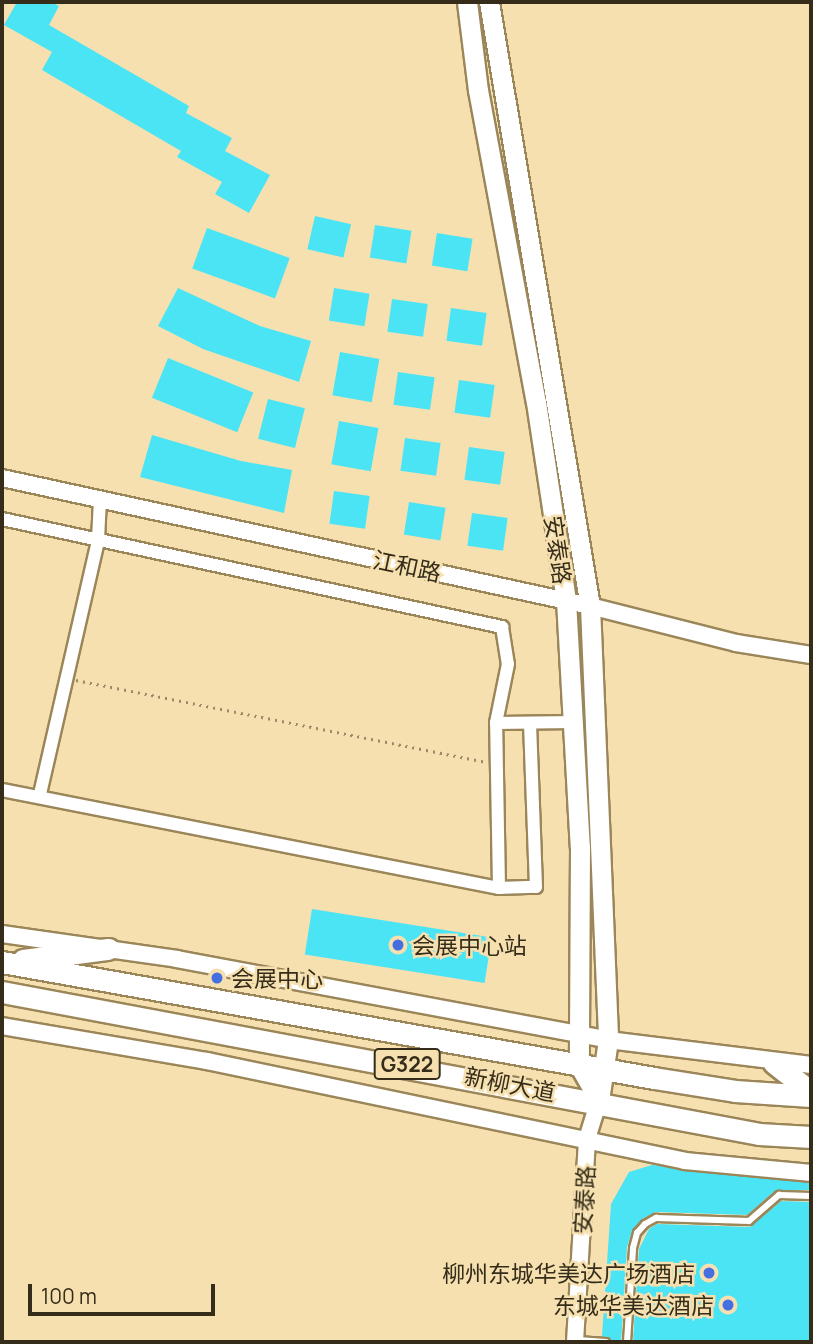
<!DOCTYPE html>
<meta charset="utf-8">
<style>
body{margin:0}
#map{position:relative;width:813px;height:1344px;overflow:hidden;background:#f6e0b0;font-family:Manrope,"Noto Sans SC",sans-serif}
div>[style]{position:absolute}
.building>*{inset:0;background:#4ae4f5;transform-origin:0 0}
.path>*{height:2.5px;margin-top:-1.25px;transform-origin:0;background:repeating-linear-gradient(90deg,#9a8a68 0 2px,transparent 0 7px)}
.roads{filter:drop-shadow(2px 0 #9b8659) drop-shadow(-2px 0 #9b8659) drop-shadow(0 2px #9b8659) drop-shadow(0 -2px #9b8659)}
.service>*{height:6px;margin:-3px;padding:0 3px;transform-origin:3px;border-radius:3px;background:#fff}
.minor>*{height:12px;margin:-6px;padding:0 6px;transform-origin:6px;border-radius:6px;background:#fff}
.tertiary>*{height:16px;margin:-8px;padding:0 8px;transform-origin:8px;border-radius:8px;background:#fff}
.secondary>*{height:19px;margin:-9.5px;padding:0 9.5px;transform-origin:9.5px;border-radius:9.5px;background:#fff}
.trunk>*{height:21px;margin:-10.5px;padding:0 10.5px;transform-origin:10.5px;border-radius:10.5px;background:#fff}
.dots>*{width:19px;height:19px;translate:-50% -50%;box-sizing:border-box;border:4px solid #f6e0b0;border-radius:50%}
span{translate:-50% -50%;white-space:nowrap;text-align:center;line-height:1.15;-webkit-text-stroke:5px #f6e0b0;paint-order:stroke}
.shield-label span{padding:2px 5px;background:#f6e0b0;border:2px solid;border-radius:5px;-webkit-text-stroke-width:0}
.shield-label{font-size:21px;color:#352d1a;font-weight:700}
.street-label{font-size:23px;color:#352d1a}
.poi-label{font-size:23px;color:#352d1a}
.left{translate:0 -50%;text-align:left}
.right{translate:-100% -50%;text-align:right}
.frame{position:absolute;inset:0;border:4px solid #352d1a;pointer-events:none}
.scale{position:absolute;left:28px;top:1284px;width:187px;height:32px;box-sizing:border-box;border:4px solid #352d1a;border-top:0;padding-left:9px;font-size:21px;line-height:24px;white-space:nowrap;color:#352d1a;-webkit-text-stroke:5px #f6e0b0;paint-order:stroke}
</style>
<div id="map">
<div class="building">
<i style="clip-path:polygon(17px 2px,51px 2px,59px 6px,49px 25px,189px 106px,186px 113px,232px 138px,225px 151px,270px 175px,249px 213px,215px 194px,222px 182px,177px 157px,181px 151px,42px 70px,52px 52px,4px 25px)"></i>
<i style="left:315px;top:216px;width:37px;height:34px;rotate:13deg"></i>
<i style="left:375px;top:225px;width:37px;height:33px;rotate:9deg"></i>
<i style="left:207px;top:228px;width:88px;height:43px;rotate:20deg"></i>
<i style="left:437px;top:233px;width:36px;height:33px;rotate:9deg"></i>
<i style="clip-path:polygon(178px 288px,260px 326px,311px 341px,299px 382px,203px 349px,158px 326px)"></i>
<i style="left:334px;top:288px;width:36px;height:33px;rotate:9deg"></i>
<i style="left:392px;top:299px;width:36px;height:33px;rotate:8deg"></i>
<i style="left:451px;top:308px;width:36px;height:33px;rotate:8deg"></i>
<i style="left:340px;top:352px;width:40px;height:44px;rotate:10deg"></i>
<i style="left:168px;top:358px;width:92px;height:43px;rotate:22deg"></i>
<i style="left:398px;top:372px;width:37px;height:33px;rotate:8deg"></i>
<i style="left:459px;top:380px;width:36px;height:33px;rotate:8deg"></i>
<i style="left:268px;top:399px;width:38px;height:41px;rotate:14deg"></i>
<i style="left:339px;top:421px;width:40px;height:44px;rotate:10deg"></i>
<i style="clip-path:polygon(152px 435px,241px 461px,292px 470px,284px 513px,140px 477px)"></i>
<i style="left:405px;top:438px;width:36px;height:33px;rotate:8deg"></i>
<i style="left:469px;top:447px;width:36px;height:33px;rotate:8deg"></i>
<i style="left:334px;top:491px;width:36px;height:33px;rotate:8deg"></i>
<i style="left:409px;top:502px;width:37px;height:33px;rotate:9deg"></i>
<i style="left:472px;top:513px;width:36px;height:33px;rotate:8deg"></i>
<i style="left:312px;top:909px;width:182px;height:46px;rotate:9deg"></i>
<i style="clip-path:polygon(652px 1165px,811px 1183px,811px 1190px,776px 1190px,747px 1215px,656px 1212px,642px 1219px,632px 1231px,627px 1247px,621px 1342px,612px 1342px,602px 1336px,611px 1204px,629px 1172px)"></i>
<i style="clip-path:polygon(781px 1201px,811px 1202px,811px 1342px,633px 1342px,639px 1249px,649px 1229px,657px 1224px,750px 1227px)"></i>
</div>
<div class="path">
<i style="left:76px;top:680px;width:417px;rotate:11.3deg"></i>
</div>
<div class="roads">
<div class="service">
<i style="left:578px;top:1340px;width:28px;rotate:4deg"></i>
<i style="left:627px;top:1342px;width:94px;rotate:-86.3deg"></i>
<i style="left:633px;top:1248px;width:16px;rotate:-75deg"></i>
<i style="left:637px;top:1233px;width:12px;rotate:-48deg"></i>
<i style="left:645px;top:1224px;width:13px;rotate:-29deg"></i>
<i style="left:656px;top:1218px;width:93px;rotate:1.8deg"></i>
<i style="left:749px;top:1221px;width:40px;rotate:-41deg"></i>
<i style="left:779px;top:1195px;width:32px;rotate:2deg"></i>
</div>
<div class="minor">
<i style="left:2px;top:519px;width:512px;rotate:12.19deg"></i>
<i style="left:502px;top:627px;width:37px;rotate:81deg"></i>
<i style="left:508px;top:664px;width:60px;rotate:101.5deg"></i>
<i style="left:2px;top:790px;width:507px;rotate:11.15deg"></i>
<i style="left:499px;top:888px;width:37px;rotate:-2deg"></i>
<i style="left:536px;top:887px;width:164px;rotate:-92.1deg"></i>
<i style="left:40px;top:794px;width:261px;rotate:-77.1deg"></i>
<i style="left:98px;top:540px;width:41px;rotate:-87.2deg"></i>
<i style="left:499px;top:888px;width:165px;rotate:-91deg"></i>
<i style="left:496px;top:723px;width:78px;rotate:-0.7deg"></i>
</div>
<div class="tertiary">
<i style="left:2px;top:478px;width:602px;rotate:12.28deg"></i>
<i style="left:590px;top:606px;width:151px;rotate:14.2deg"></i>
<i style="left:736px;top:643px;width:76px;rotate:9.1deg"></i>
<i style="left:2px;top:934px;width:177px;rotate:8.1deg"></i>
<i style="left:177px;top:959px;width:439px;rotate:10.6deg"></i>
<i style="left:608px;top:1040px;width:205px;rotate:7deg"></i>
<i style="left:2px;top:1026px;width:208px;rotate:9.7deg"></i>
<i style="left:207px;top:1061px;width:488px;rotate:11.8deg"></i>
<i style="left:685px;top:1161px;width:127px;rotate:5.4deg"></i>
<i style="left:575px;top:1342px;width:203px;rotate:-86.6deg"></i>
<i style="left:587px;top:1139px;width:41px;rotate:-72.9deg"></i>
</div>
<div class="secondary">
<i style="left:467px;top:2px;width:89px;rotate:82.9deg"></i>
<i style="left:478px;top:90px;width:317px;rotate:79.5deg"></i>
<i style="left:536px;top:402px;width:200px;rotate:81.4deg"></i>
<i style="left:566px;top:600px;width:247px;rotate:86.8deg"></i>
<i style="left:580px;top:847px;width:218px;rotate:90.3deg"></i>
<i style="left:579px;top:1065px;width:40px;rotate:60.3deg"></i>
<i style="left:489px;top:2px;width:612px;rotate:80.51deg"></i>
<i style="left:590px;top:606px;width:434px;rotate:87.6deg"></i>
<i style="left:608px;top:1040px;width:61px;rotate:98.5deg"></i>
</div>
<div class="trunk">
<i style="left:23px;top:960px;width:86px;rotate:-7.4deg"></i>
<i style="left:2px;top:962px;width:662px;rotate:10.09deg"></i>
<i style="left:654px;top:1078px;width:82px;rotate:9.1deg"></i>
<i style="left:735px;top:1091px;width:76px;rotate:3.8deg"></i>
<i style="left:2px;top:992px;width:770px;rotate:10.62deg"></i>
<i style="left:759px;top:1134px;width:52px;rotate:3.3deg"></i>
<i style="left:774px;top:1063px;width:47px;rotate:38.1deg"></i>
</div>
</div>
<div class="dots">
<i style="left:398px;top:945px;background:#436fe0"></i>
<i style="left:217px;top:978px;background:#436fe0"></i>
<i style="left:709px;top:1273px;background:#436fe0"></i>
<i style="left:728px;top:1305px;background:#436fe0"></i>
</div>
<div class="shield-label">
<span style="left:407px;top:1064px">G322</span>
</div>
<div class="street-label">
<span style="left:558px;top:550px;rotate:82deg">安泰路</span>
<span style="left:407px;top:566px;rotate:12deg">江和路</span>
<span style="left:510px;top:1084px;rotate:11deg">新柳大道</span>
<span style="left:584px;top:1200px;rotate:-87deg">安泰路</span>
</div>
<div class="poi-label">
<span class="left" style="left:412px;top:945px">会展中心站</span>
<span class="left" style="left:231px;top:978px">会展中心</span>
<span class="right" style="left:695px;top:1273px">柳州东城华美达广场酒店</span>
<span class="right" style="left:714px;top:1305px">东城华美达酒店</span>
</div>
<div class="frame"></div>
<div class="scale">100 m</div>
</div>
